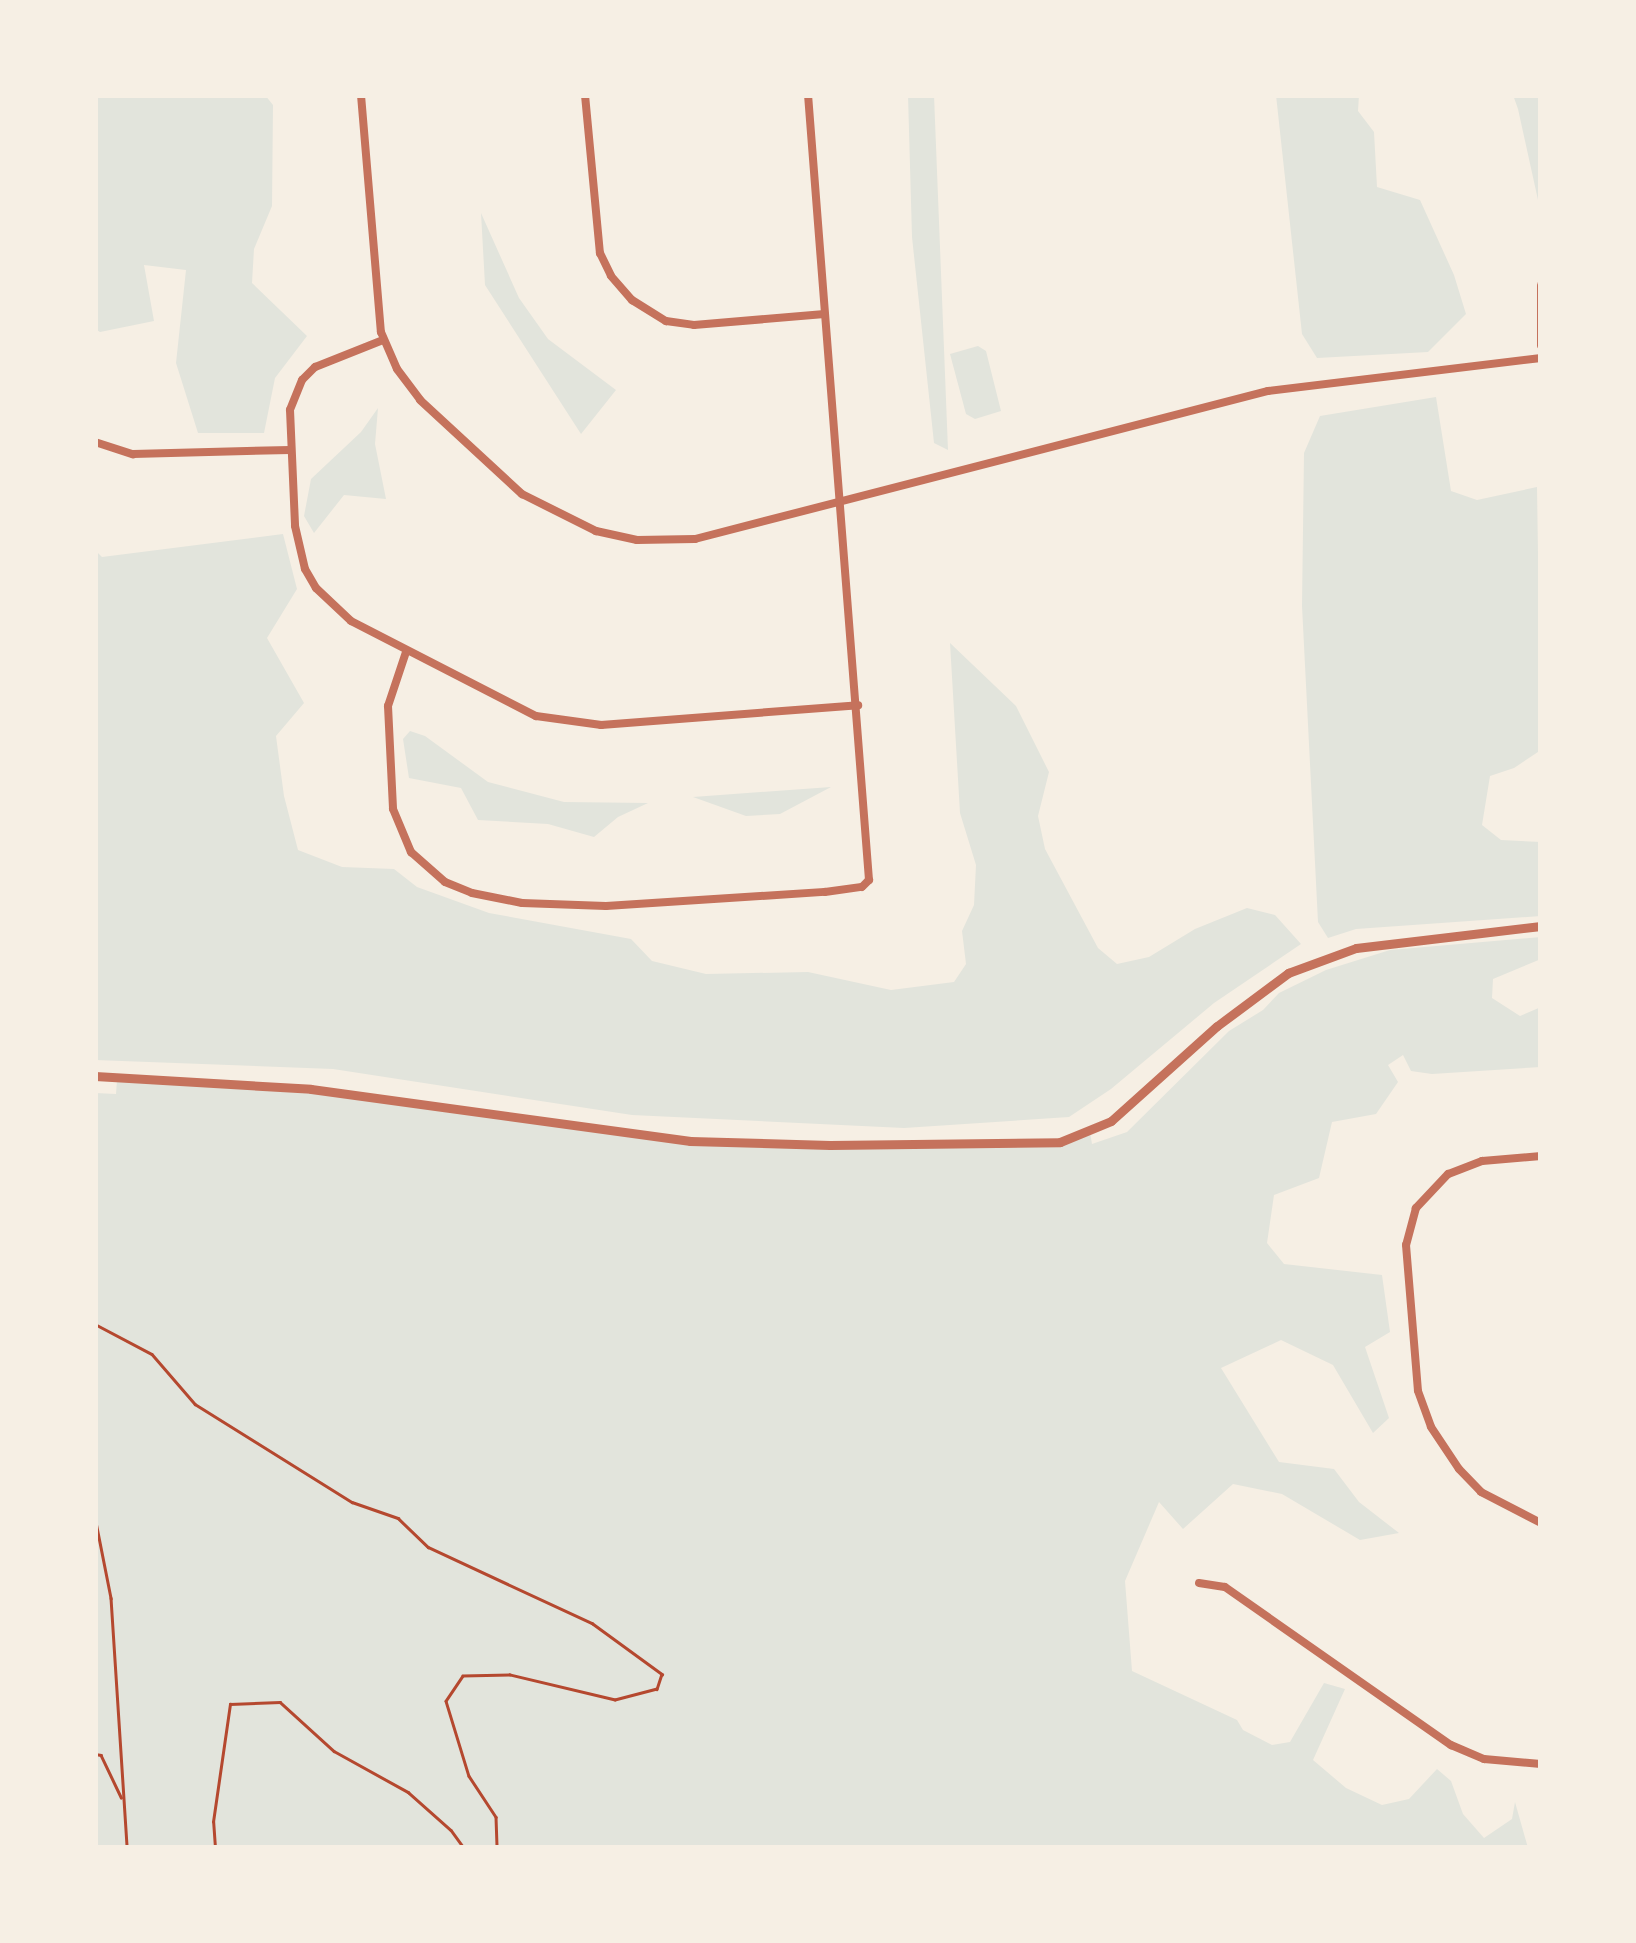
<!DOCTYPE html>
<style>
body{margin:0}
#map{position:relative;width:1636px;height:1943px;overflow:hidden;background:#f6efe4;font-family:Karla,sans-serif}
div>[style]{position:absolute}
.green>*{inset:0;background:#e2e4dc}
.path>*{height:2.5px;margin:-1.25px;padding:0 1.25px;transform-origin:1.25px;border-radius:1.25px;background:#b5482f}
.minor>*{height:8px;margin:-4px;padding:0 4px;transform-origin:4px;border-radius:4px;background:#c5725c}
.tertiary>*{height:9px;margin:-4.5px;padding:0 4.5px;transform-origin:4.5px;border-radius:4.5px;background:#c5725c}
span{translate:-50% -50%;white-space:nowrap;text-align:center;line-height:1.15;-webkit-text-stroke:8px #f6efe4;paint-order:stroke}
.frame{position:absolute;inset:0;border:98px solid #f6efe4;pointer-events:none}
</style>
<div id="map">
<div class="green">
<i style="clip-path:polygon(95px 95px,265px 95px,273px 105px,272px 206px,254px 249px,252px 283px,307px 336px,275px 378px,264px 433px,198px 433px,176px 363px,186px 270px,144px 265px,154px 321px,100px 332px,95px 329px)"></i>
<i style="clip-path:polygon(908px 95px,934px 95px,948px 450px,934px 443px,912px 237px)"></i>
<i style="clip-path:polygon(1276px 95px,1359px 95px,1358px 111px,1374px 132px,1377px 187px,1420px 200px,1454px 275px,1466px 314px,1428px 352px,1317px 358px,1302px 334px)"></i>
<i style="clip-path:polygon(1513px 95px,1541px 95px,1538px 200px,1518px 109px)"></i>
<i style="clip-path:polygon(481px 213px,519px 298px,548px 339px,616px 390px,581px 434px,485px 285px)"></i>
<i style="clip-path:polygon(978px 346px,986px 351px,1001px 411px,975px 419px,966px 414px,950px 354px)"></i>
<i style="clip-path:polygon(1436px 397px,1451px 491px,1477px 500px,1537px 487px,1541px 750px,1514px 768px,1490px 776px,1482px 825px,1501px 840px,1541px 842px,1541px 916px,1356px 929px,1328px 938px,1318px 922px,1302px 606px,1304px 453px,1320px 416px)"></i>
<i style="clip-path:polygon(378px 408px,375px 444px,386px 499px,344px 495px,314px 533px,304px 516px,311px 479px,361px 432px)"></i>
<i style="clip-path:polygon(283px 534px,297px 589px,267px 638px,304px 703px,276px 736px,284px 796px,298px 850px,342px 867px,394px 869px,417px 887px,489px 913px,631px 939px,652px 961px,706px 974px,808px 972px,891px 990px,954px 982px,966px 964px,962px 931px,974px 905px,976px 865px,960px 813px,950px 643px,1016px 706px,1049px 772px,1038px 816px,1045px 849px,1098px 948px,1117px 964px,1149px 957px,1195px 929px,1247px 908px,1275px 915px,1301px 944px,1214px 1003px,1111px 1089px,1069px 1117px,904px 1128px,632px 1115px,333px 1069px,95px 1060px,95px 550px,102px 557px)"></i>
<i style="clip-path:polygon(410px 731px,425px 736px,488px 782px,564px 802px,648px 803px,618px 817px,594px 837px,548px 824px,478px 820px,461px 788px,409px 778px,403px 739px)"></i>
<i style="clip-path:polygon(831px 787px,780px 814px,746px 816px,693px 797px)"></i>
<i style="clip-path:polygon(1541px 937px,1541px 959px,1493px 979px,1492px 998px,1520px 1016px,1541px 1007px,1541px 1067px,1432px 1074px,1411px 1071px,1403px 1055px,1388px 1065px,1398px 1082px,1376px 1114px,1332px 1122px,1319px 1178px,1274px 1195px,1267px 1243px,1284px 1264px,1382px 1275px,1390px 1332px,1365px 1347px,1389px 1418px,1373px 1433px,1333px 1365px,1281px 1340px,1221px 1368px,1279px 1462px,1334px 1469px,1359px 1502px,1399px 1533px,1360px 1540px,1282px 1494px,1233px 1484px,1183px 1529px,1159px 1502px,1125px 1581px,1132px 1671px,1237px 1720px,1243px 1730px,1272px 1745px,1290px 1742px,1324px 1683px,1345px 1689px,1313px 1760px,1346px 1788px,1382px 1805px,1409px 1799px,1437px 1769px,1451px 1781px,1463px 1814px,1484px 1838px,1512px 1819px,1515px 1802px,1528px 1848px,95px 1848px,95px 1093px,116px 1094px,117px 1080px,311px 1089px,690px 1141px,1060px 1142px,1090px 1132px,1092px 1144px,1127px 1132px,1229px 1031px,1263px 1010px,1279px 993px,1326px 970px,1390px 950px)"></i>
</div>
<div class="path">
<i style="left:95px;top:1324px;width:64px;rotate:27.8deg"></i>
<i style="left:152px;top:1354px;width:66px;rotate:49.3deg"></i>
<i style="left:195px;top:1404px;width:185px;rotate:32deg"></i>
<i style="left:352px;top:1502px;width:49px;rotate:19.2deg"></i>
<i style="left:398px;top:1518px;width:42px;rotate:44deg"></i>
<i style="left:428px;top:1547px;width:181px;rotate:24.9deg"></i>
<i style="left:592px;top:1623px;width:87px;rotate:36.1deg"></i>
<i style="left:662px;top:1674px;width:16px;rotate:108deg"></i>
<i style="left:657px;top:1689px;width:43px;rotate:165.3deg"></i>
<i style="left:615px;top:1700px;width:108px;rotate:-166.6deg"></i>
<i style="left:510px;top:1675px;width:47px;rotate:178.8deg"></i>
<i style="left:463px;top:1676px;width:30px;rotate:124deg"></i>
<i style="left:446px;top:1701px;width:78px;rotate:73deg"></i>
<i style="left:469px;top:1776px;width:49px;rotate:56.6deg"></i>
<i style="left:496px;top:1817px;width:31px;rotate:88deg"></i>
<i style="left:95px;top:1517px;width:83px;rotate:78.8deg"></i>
<i style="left:111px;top:1598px;width:251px;rotate:86.3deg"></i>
<i style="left:95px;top:1754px;width:6px;rotate:9deg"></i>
<i style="left:101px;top:1755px;width:47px;rotate:64.5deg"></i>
<i style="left:215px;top:1848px;width:26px;rotate:-94deg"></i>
<i style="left:213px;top:1822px;width:119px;rotate:-81.8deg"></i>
<i style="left:230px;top:1704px;width:50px;rotate:-2.3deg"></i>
<i style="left:280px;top:1702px;width:73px;rotate:42.2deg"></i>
<i style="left:334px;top:1751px;width:85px;rotate:29deg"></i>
<i style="left:408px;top:1792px;width:57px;rotate:41.5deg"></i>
<i style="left:451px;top:1830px;width:22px;rotate:54deg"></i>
</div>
<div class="minor">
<i style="left:361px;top:95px;width:238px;rotate:85.2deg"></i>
<i style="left:381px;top:332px;width:40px;rotate:66.6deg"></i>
<i style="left:397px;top:369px;width:39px;rotate:53deg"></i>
<i style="left:420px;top:400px;width:139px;rotate:42.7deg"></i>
<i style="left:522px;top:494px;width:83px;rotate:26.6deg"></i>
<i style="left:596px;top:531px;width:42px;rotate:12.4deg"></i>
<i style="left:637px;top:540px;width:58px;rotate:-1deg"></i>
<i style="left:695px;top:539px;width:592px;rotate:-14.48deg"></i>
<i style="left:1268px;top:391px;width:275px;rotate:-6.9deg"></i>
<i style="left:585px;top:95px;width:159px;rotate:84.6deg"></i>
<i style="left:600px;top:253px;width:25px;rotate:64deg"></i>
<i style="left:611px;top:276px;width:32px;rotate:49deg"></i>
<i style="left:632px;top:300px;width:40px;rotate:32deg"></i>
<i style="left:666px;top:321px;width:28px;rotate:8deg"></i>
<i style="left:694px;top:325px;width:131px;rotate:-4.8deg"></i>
<i style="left:383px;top:340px;width:73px;rotate:158.3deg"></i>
<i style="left:315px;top:367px;width:18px;rotate:135deg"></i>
<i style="left:302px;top:380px;width:32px;rotate:112deg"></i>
<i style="left:290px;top:410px;width:116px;rotate:87.5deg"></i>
<i style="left:295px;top:526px;width:44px;rotate:76.9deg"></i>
<i style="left:305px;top:569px;width:22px;rotate:60deg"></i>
<i style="left:316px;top:588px;width:48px;rotate:43.3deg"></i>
<i style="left:351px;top:621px;width:208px;rotate:27.2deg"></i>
<i style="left:536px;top:716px;width:66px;rotate:7.9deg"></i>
<i style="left:601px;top:725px;width:258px;rotate:-4.4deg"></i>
<i style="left:95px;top:442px;width:40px;rotate:18deg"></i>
<i style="left:133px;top:454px;width:157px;rotate:-1.5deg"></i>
<i style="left:406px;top:652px;width:57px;rotate:108.4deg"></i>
<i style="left:388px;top:706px;width:103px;rotate:87.2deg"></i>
<i style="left:393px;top:809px;width:47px;rotate:67.3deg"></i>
<i style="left:411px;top:852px;width:45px;rotate:41.4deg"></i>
<i style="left:445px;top:882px;width:29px;rotate:22deg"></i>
<i style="left:472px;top:893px;width:51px;rotate:11.3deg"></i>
<i style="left:522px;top:903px;width:84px;rotate:2deg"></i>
<i style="left:606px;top:906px;width:219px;rotate:-3.7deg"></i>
<i style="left:825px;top:892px;width:37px;rotate:-8deg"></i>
<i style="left:862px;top:887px;width:10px;rotate:-45deg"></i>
<i style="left:869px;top:880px;width:787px;rotate:-94.44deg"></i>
<i style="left:1541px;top:1156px;width:59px;rotate:175.2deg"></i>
<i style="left:1482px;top:1161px;width:36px;rotate:159deg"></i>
<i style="left:1448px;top:1174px;width:47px;rotate:133.3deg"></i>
<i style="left:1416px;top:1208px;width:38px;rotate:105deg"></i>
<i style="left:1406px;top:1245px;width:146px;rotate:85.3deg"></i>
<i style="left:1418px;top:1391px;width:38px;rotate:70deg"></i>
<i style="left:1431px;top:1427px;width:50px;rotate:56.3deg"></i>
<i style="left:1459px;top:1469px;width:32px;rotate:46deg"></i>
<i style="left:1481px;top:1492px;width:68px;rotate:27.3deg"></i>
<i style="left:1199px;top:1583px;width:26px;rotate:9deg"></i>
<i style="left:1225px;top:1587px;width:276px;rotate:35deg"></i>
<i style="left:1451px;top:1745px;width:36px;rotate:23deg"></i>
<i style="left:1484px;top:1759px;width:57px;rotate:5deg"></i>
</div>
<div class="tertiary">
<i style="left:1541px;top:285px;width:60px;rotate:90deg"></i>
<i style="left:95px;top:1076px;width:216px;rotate:3.4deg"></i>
<i style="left:311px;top:1089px;width:383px;rotate:7.8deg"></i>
<i style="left:690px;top:1141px;width:140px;rotate:1.6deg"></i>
<i style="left:830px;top:1145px;width:230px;rotate:-0.7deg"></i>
<i style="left:1060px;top:1142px;width:55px;rotate:-22.4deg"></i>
<i style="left:1111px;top:1121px;width:142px;rotate:-41.9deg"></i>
<i style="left:1217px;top:1026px;width:89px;rotate:-36.7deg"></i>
<i style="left:1288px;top:973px;width:72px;rotate:-20.2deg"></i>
<i style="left:1356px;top:948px;width:186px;rotate:-6.8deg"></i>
</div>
<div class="frame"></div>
</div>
